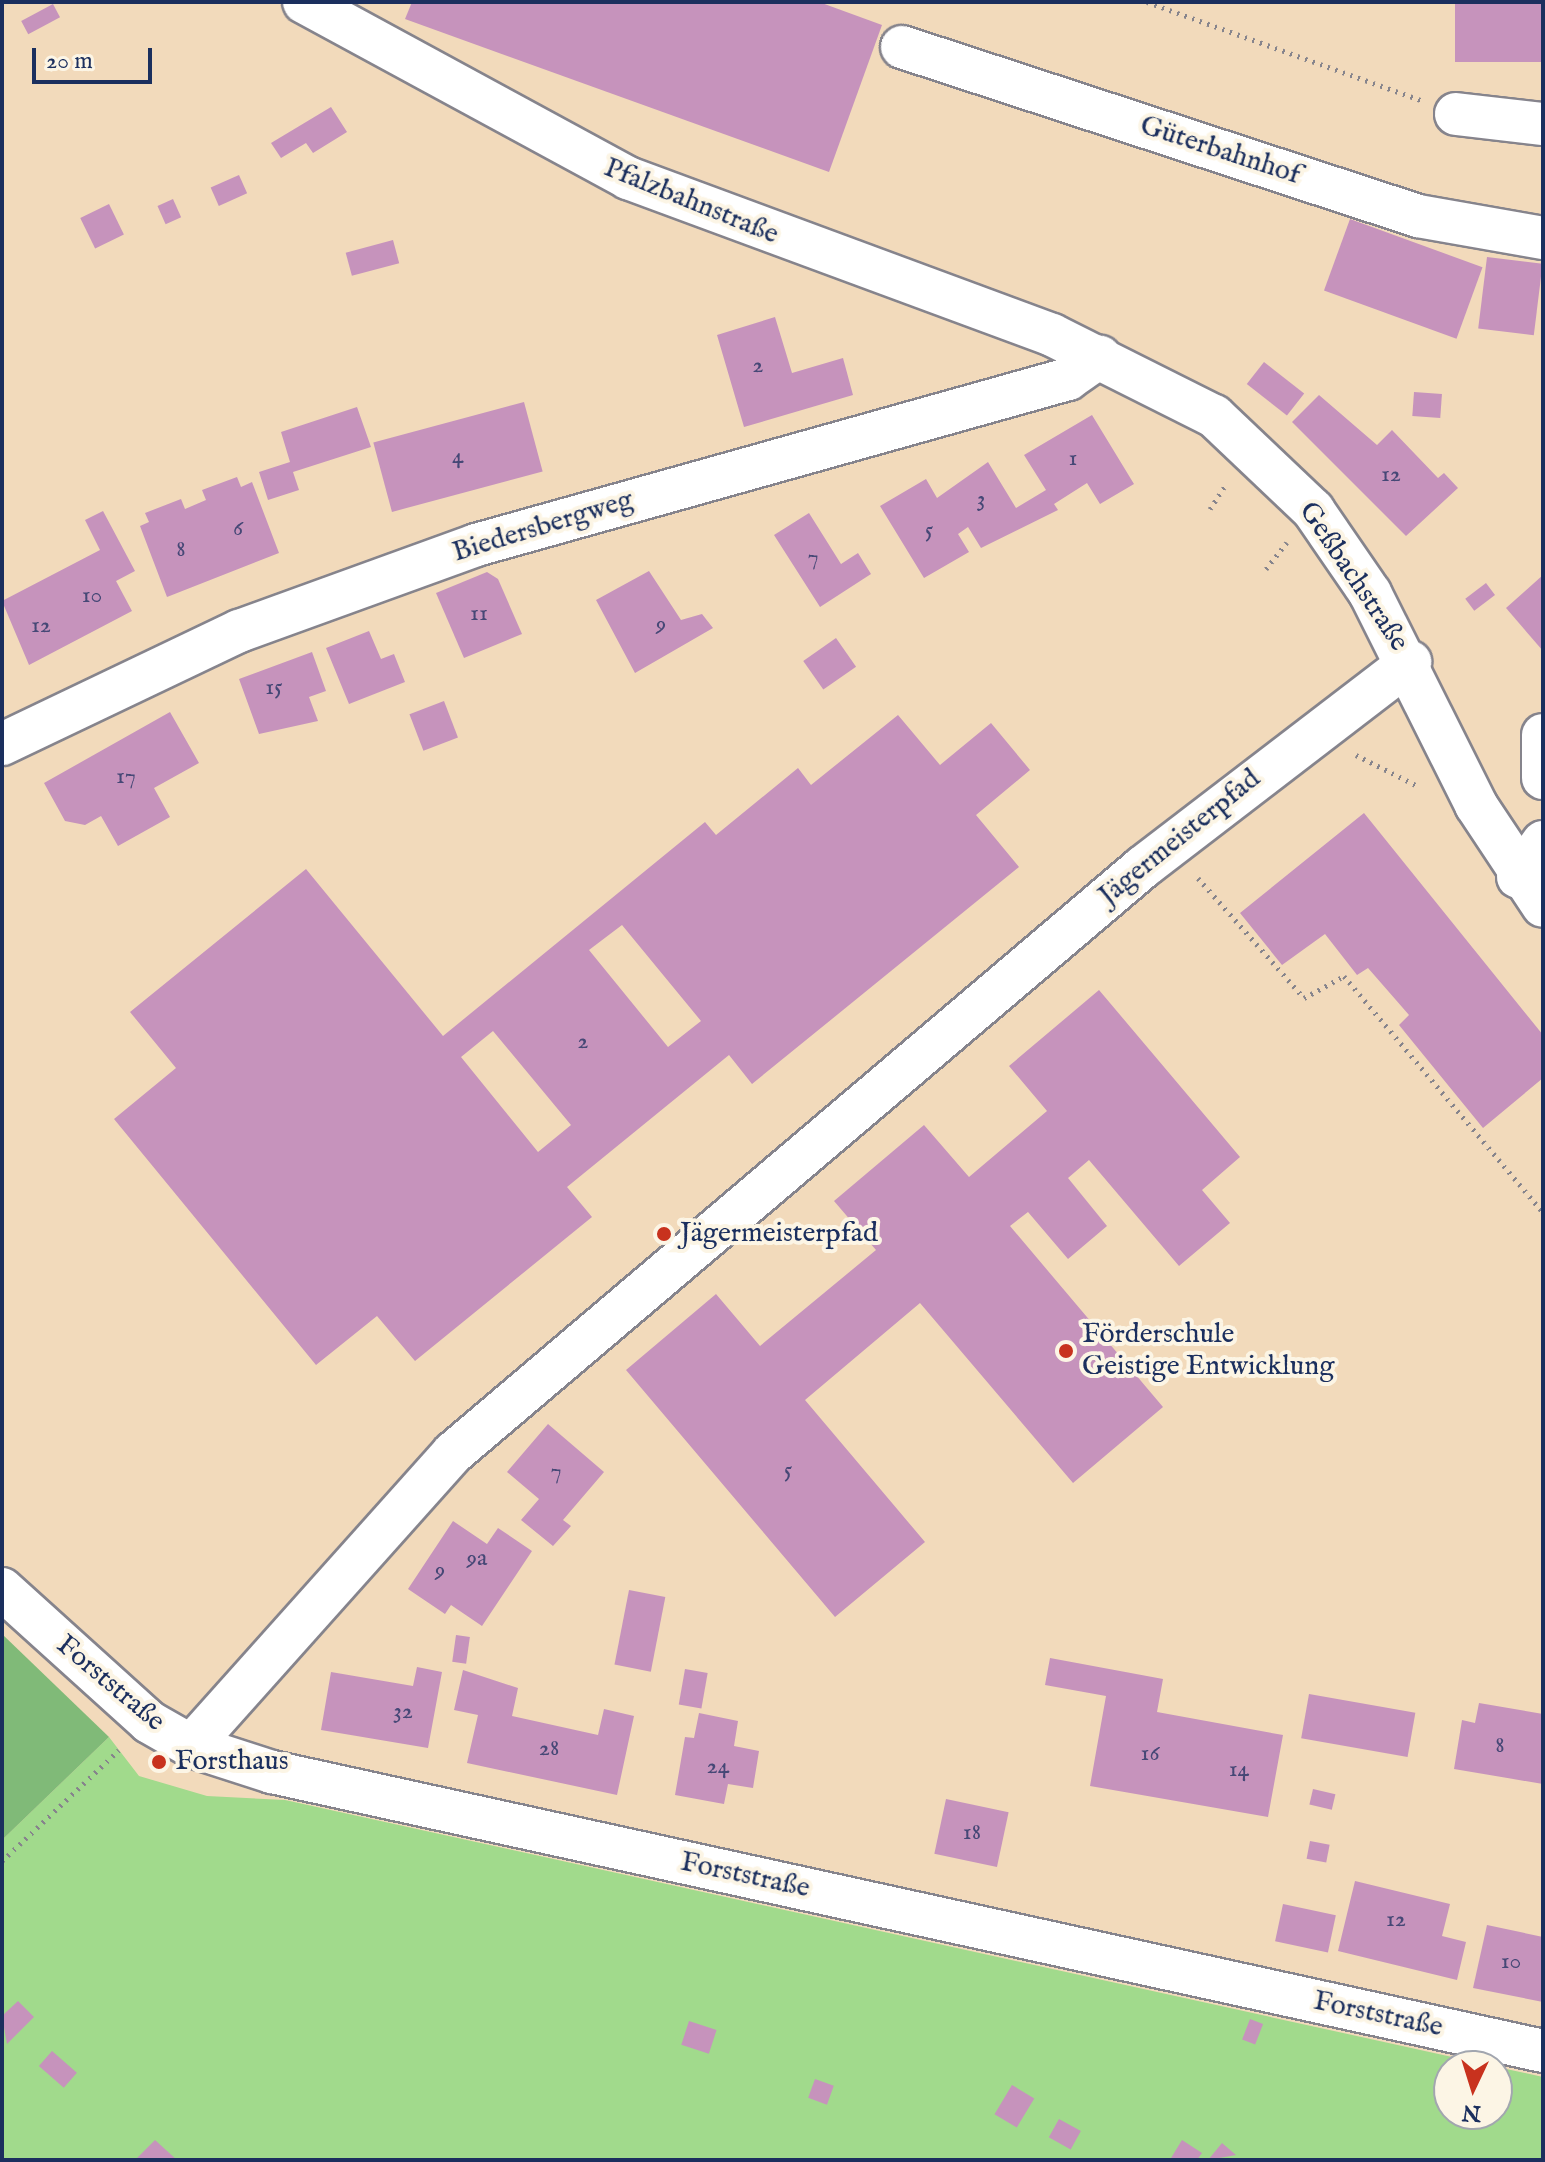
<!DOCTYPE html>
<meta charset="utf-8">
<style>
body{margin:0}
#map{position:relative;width:1545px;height:2162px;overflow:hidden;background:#f2dabb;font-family:"IM FELL English",serif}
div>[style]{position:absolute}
.green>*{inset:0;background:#a1da8c}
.forest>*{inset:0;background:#80ba78}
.building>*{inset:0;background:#c693bc;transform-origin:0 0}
.path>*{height:5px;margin-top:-2.5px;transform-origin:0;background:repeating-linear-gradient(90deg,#86848c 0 2px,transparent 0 8px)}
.roads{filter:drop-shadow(2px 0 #86848c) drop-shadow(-2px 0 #86848c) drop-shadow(0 2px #86848c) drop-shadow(0 -2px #86848c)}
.minor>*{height:42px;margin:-21px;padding:0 21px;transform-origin:21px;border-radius:21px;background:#fff}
.dots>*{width:22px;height:22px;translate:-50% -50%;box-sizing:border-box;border:4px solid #fcf5e5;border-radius:50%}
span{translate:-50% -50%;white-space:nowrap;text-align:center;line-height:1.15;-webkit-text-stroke:8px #fcf5e5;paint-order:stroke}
.number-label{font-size:24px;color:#464876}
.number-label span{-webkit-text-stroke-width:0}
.street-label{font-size:28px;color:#1b2f5e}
.poi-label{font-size:28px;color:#1b2f5e}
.left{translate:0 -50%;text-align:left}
.frame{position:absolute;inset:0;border:4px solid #1b2f5e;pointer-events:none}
.north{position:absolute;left:1433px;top:2050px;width:80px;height:80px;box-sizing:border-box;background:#fcf5e5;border:2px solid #a2a6af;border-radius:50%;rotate:184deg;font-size:22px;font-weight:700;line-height:32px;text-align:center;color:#1b2f5e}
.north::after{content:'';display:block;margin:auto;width:28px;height:36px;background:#c8321e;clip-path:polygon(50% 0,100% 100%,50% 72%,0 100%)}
.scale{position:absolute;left:32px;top:48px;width:120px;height:36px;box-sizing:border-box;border:4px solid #1b2f5e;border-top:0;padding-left:10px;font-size:24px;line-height:28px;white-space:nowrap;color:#1b2f5e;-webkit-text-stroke:6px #fcf5e5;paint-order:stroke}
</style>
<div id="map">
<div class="green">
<i style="clip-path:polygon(109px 1737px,139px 1776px,207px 1796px,285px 1800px,1493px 2066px,1449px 2066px,1449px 2114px,1497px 2114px,1497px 2067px,1543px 2077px,1543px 2160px,2px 2160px,2px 1840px)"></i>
</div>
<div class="forest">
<i style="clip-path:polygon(2px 1634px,109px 1737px,2px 1840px)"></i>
</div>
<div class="building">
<i style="clip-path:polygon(412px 2px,819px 2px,882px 25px,829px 172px,405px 19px)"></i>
<i style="left:1455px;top:2px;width:86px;height:60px"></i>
<i style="left:53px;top:4px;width:15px;height:36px;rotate:62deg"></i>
<i style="clip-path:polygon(331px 107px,347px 132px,313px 153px,306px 143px,281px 158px,271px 143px)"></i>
<i style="left:239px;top:175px;width:20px;height:31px;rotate:66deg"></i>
<i style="left:173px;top:199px;width:20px;height:17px;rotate:66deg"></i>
<i style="left:109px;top:204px;width:34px;height:32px;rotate:64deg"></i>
<i style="left:1350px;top:219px;width:141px;height:76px;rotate:20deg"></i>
<i style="left:393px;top:240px;width:24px;height:49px;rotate:75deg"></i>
<i style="left:1487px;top:257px;width:56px;height:72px;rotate:7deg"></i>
<i style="clip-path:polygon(775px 317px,792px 373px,843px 358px,853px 395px,744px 427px,717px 335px)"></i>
<i style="left:1264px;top:362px;width:51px;height:28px;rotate:38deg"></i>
<i style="left:1414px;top:392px;width:28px;height:24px;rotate:4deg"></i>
<i style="clip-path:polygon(1319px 395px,1377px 445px,1392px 430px,1438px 478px,1444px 473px,1458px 488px,1406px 536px,1292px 422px)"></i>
<i style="left:524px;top:402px;width:72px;height:156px;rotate:75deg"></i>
<i style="clip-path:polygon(357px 407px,371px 447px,293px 472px,299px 490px,268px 500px,259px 472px,290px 462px,281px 432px)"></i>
<i style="clip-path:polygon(1092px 415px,1134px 484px,1100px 504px,1087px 483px,1054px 504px,1058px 510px,981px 548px,968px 527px,958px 534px,969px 552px,924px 578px,880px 506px,926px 479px,937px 498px,988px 462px,1016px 508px,1046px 490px,1024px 455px)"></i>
<i style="clip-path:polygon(237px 477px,241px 487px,252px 482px,279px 553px,167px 597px,140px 526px,149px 522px,145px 513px,181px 499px,185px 509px,206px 500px,202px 490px)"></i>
<i style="clip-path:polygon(103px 511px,135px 571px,116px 581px,132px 611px,29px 665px,2px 601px,100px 550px,85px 520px)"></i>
<i style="clip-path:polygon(809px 513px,841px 564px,858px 553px,871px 574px,820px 607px,774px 535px)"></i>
<i style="clip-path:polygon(649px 571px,681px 620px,702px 614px,713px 628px,635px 673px,596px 600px)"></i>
<i style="clip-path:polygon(487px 572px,498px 579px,522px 634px,464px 658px,436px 593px)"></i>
<i style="clip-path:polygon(1543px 575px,1543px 651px,1506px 608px)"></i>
<i style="left:1486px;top:583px;width:15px;height:26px;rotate:53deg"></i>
<i style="clip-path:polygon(369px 631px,381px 659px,394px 654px,405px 682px,349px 704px,326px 648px)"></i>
<i style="left:836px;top:638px;width:35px;height:40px;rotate:55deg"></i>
<i style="clip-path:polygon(312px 652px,326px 691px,309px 697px,318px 721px,259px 734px,239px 679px)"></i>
<i style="left:444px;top:701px;width:39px;height:37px;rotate:69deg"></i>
<i style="clip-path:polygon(170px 712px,199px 763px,154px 788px,170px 817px,118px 846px,101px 816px,85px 825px,65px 821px,44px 783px)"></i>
<i style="clip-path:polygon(evenodd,898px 715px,940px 765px,991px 723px,1030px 770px,976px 815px,1019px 867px,752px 1084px,729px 1055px,567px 1187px,592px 1217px,415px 1361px,377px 1316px,316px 1365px,114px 1119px,176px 1068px,130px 1012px,306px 869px,443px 1036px,705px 822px,716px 835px,798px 768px,811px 785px,898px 715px,622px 925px,701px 1021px,668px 1047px,589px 950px,622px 925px,898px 715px,493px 1031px,571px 1125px,538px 1152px,461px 1057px,493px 1031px)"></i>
<i style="clip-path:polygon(1364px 813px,1543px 1035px,1543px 1078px,1483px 1128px,1399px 1025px,1409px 1015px,1368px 968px,1357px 975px,1325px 934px,1282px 965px,1240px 913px)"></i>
<i style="clip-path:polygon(1099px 990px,1240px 1157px,1202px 1190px,1230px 1223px,1179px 1266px,1089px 1160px,1068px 1178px,1107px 1226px,1068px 1259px,1028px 1212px,1010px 1226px,1163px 1407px,1073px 1483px,920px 1303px,805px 1400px,925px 1542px,835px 1617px,626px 1370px,716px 1294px,760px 1346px,876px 1250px,834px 1201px,924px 1125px,969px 1177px,1047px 1111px,1009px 1066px)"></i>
<i style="clip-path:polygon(548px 1424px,604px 1472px,563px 1520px,571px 1526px,553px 1546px,521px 1520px,539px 1499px,507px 1472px)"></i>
<i style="clip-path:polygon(453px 1521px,487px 1544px,498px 1528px,532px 1551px,482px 1626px,451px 1605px,445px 1614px,408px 1589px)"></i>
<i style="left:629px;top:1590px;width:37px;height:76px;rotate:11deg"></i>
<i style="left:456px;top:1635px;width:14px;height:27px;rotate:8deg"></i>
<i style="clip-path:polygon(1050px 1658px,1163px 1679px,1157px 1712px,1283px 1735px,1268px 1817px,1090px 1786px,1106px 1696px,1045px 1685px)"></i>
<i style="clip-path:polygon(417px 1667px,442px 1672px,428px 1748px,321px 1730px,331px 1672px,413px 1686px)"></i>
<i style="left:685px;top:1669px;width:23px;height:36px;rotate:10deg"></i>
<i style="clip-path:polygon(463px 1670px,518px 1688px,512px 1716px,598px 1735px,604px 1709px,634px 1716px,617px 1795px,467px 1763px,478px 1715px,454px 1710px)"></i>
<i style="left:1309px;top:1694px;width:108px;height:45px;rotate:10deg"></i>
<i style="clip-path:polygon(1479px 1703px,1543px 1714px,1543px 1784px,1454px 1769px,1462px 1720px,1475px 1723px)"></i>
<i style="clip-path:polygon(699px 1713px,738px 1721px,734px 1746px,759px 1751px,753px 1788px,728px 1784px,724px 1804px,675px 1795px,685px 1737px,694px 1738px)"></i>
<i style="left:1313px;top:1789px;width:23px;height:16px;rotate:13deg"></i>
<i style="left:946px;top:1799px;width:64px;height:56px;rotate:12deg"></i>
<i style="left:1310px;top:1841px;width:20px;height:18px;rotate:11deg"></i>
<i style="clip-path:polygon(1355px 1881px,1450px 1904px,1442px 1936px,1466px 1942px,1457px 1980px,1338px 1951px)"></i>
<i style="left:1283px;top:1904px;width:54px;height:38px;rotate:12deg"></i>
<i style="clip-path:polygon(1487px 1925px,1543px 1937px,1543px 2002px,1473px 1988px)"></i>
<i style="clip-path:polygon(18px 2001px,34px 2017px,7px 2044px,2px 2016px)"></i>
<i style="left:1250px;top:2019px;width:14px;height:22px;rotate:21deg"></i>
<i style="left:689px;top:2021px;width:29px;height:25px;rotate:18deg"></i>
<i style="left:52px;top:2051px;width:33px;height:20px;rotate:41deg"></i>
<i style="left:815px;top:2079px;width:20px;height:20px;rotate:20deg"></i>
<i style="left:1012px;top:2085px;width:26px;height:34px;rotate:31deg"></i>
<i style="left:1059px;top:2119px;width:25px;height:21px;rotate:29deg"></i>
<i style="clip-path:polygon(155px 2140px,177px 2160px,135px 2160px)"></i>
<i style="clip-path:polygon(1182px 2140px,1202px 2153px,1197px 2160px,1171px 2158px)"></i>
<i style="clip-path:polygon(1222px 2143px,1236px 2155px,1208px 2160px)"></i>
</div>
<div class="path">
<i style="left:1147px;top:2px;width:291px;rotate:19.7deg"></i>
<i style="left:1210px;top:509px;width:31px;rotate:-57deg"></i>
<i style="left:1266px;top:569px;width:34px;rotate:-52deg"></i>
<i style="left:1356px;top:755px;width:69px;rotate:26.6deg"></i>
<i style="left:1198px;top:878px;width:160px;rotate:48.5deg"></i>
<i style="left:1304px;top:998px;width:46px;rotate:-28.8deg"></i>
<i style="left:1344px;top:976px;width:309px;rotate:49.9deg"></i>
<i style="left:2px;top:1861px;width:161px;rotate:-43.5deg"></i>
</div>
<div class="roads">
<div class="minor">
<i style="left:304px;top:2px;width:369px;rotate:28.5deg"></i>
<i style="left:628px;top:178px;width:452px;rotate:20.3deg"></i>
<i style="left:1052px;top:335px;width:181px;rotate:26.6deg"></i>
<i style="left:1214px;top:416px;width:137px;rotate:43.5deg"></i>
<i style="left:1313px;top:510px;width:101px;rotate:55.5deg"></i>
<i style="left:1370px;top:593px;width:237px;rotate:63.4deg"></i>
<i style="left:1476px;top:805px;width:121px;rotate:56.4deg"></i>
<i style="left:902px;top:47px;width:543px;rotate:18.13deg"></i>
<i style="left:1418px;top:216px;width:127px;rotate:10deg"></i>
<i style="left:1456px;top:114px;width:88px;rotate:6.6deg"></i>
<i style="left:1543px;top:735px;width:43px;rotate:90deg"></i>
<i style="left:2px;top:744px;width:263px;rotate:-25.5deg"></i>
<i style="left:239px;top:631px;width:252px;rotate:-19.9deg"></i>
<i style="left:476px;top:545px;width:615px;rotate:-15.66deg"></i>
<i style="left:1068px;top:379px;width:39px;rotate:-35deg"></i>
<i style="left:1518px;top:877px;width:43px;rotate:-54.5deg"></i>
<i style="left:2px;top:1589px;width:198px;rotate:42.1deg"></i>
<i style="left:149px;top:1722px;width:48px;rotate:29.7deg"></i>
<i style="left:191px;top:1746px;width:85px;rotate:17.8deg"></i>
<i style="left:272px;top:1772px;width:1301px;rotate:12.38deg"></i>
<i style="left:191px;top:1746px;width:393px;rotate:-48.2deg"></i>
<i style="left:453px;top:1453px;width:905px;rotate:-40.34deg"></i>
<i style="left:1143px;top:867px;width:337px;rotate:-37.5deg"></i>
</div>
</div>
<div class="dots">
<i style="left:664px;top:1234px;background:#c8321e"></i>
<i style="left:1066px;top:1351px;background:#c8321e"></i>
<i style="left:159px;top:1762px;background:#c8321e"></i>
</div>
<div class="number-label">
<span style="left:758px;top:366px">2</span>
<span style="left:458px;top:457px">4</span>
<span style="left:1073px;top:459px">1</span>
<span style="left:1391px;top:475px">12</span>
<span style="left:981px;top:500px">3</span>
<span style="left:238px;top:529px">6</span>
<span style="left:929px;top:531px">5</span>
<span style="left:181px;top:550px">8</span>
<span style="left:813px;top:558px">7</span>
<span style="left:92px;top:596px">10</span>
<span style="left:479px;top:614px">11</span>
<span style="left:661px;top:625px">9</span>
<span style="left:41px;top:626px">12</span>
<span style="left:274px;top:688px">15</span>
<span style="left:126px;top:777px">17</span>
<span style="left:583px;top:1042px">2</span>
<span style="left:788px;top:1471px">5</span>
<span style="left:556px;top:1472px">7</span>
<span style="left:477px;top:1559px">9a</span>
<span style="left:440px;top:1571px">9</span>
<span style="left:403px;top:1712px">32</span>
<span style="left:1500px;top:1746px">8</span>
<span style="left:549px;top:1749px">28</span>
<span style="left:1150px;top:1754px">16</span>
<span style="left:718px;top:1767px">24</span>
<span style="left:1239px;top:1770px">14</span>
<span style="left:972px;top:1833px">18</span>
<span style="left:1396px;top:1920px">12</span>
<span style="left:1511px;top:1962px">10</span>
</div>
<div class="street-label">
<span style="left:1220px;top:151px;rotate:18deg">Güterbahnhof</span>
<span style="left:691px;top:202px;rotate:22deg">Pfalzbahnstraße</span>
<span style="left:543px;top:527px;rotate:-17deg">Biedersbergweg</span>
<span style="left:1353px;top:577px;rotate:56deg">Geßbachstraße</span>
<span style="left:1180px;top:838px;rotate:-39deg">Jägermeisterpfad</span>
<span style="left:110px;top:1684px;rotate:40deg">Forststraße</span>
<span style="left:745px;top:1876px;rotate:12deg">Forststraße</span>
<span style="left:1378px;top:2015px;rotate:12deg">Forststraße</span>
</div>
<div class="poi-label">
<span class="left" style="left:680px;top:1234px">Jägermeisterpfad</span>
<span class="left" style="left:1082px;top:1351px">Förderschule<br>Geistige Entwicklung</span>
<span class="left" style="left:175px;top:1762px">Forsthaus</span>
</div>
<div class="frame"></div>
<div class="north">N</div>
<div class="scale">20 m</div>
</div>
